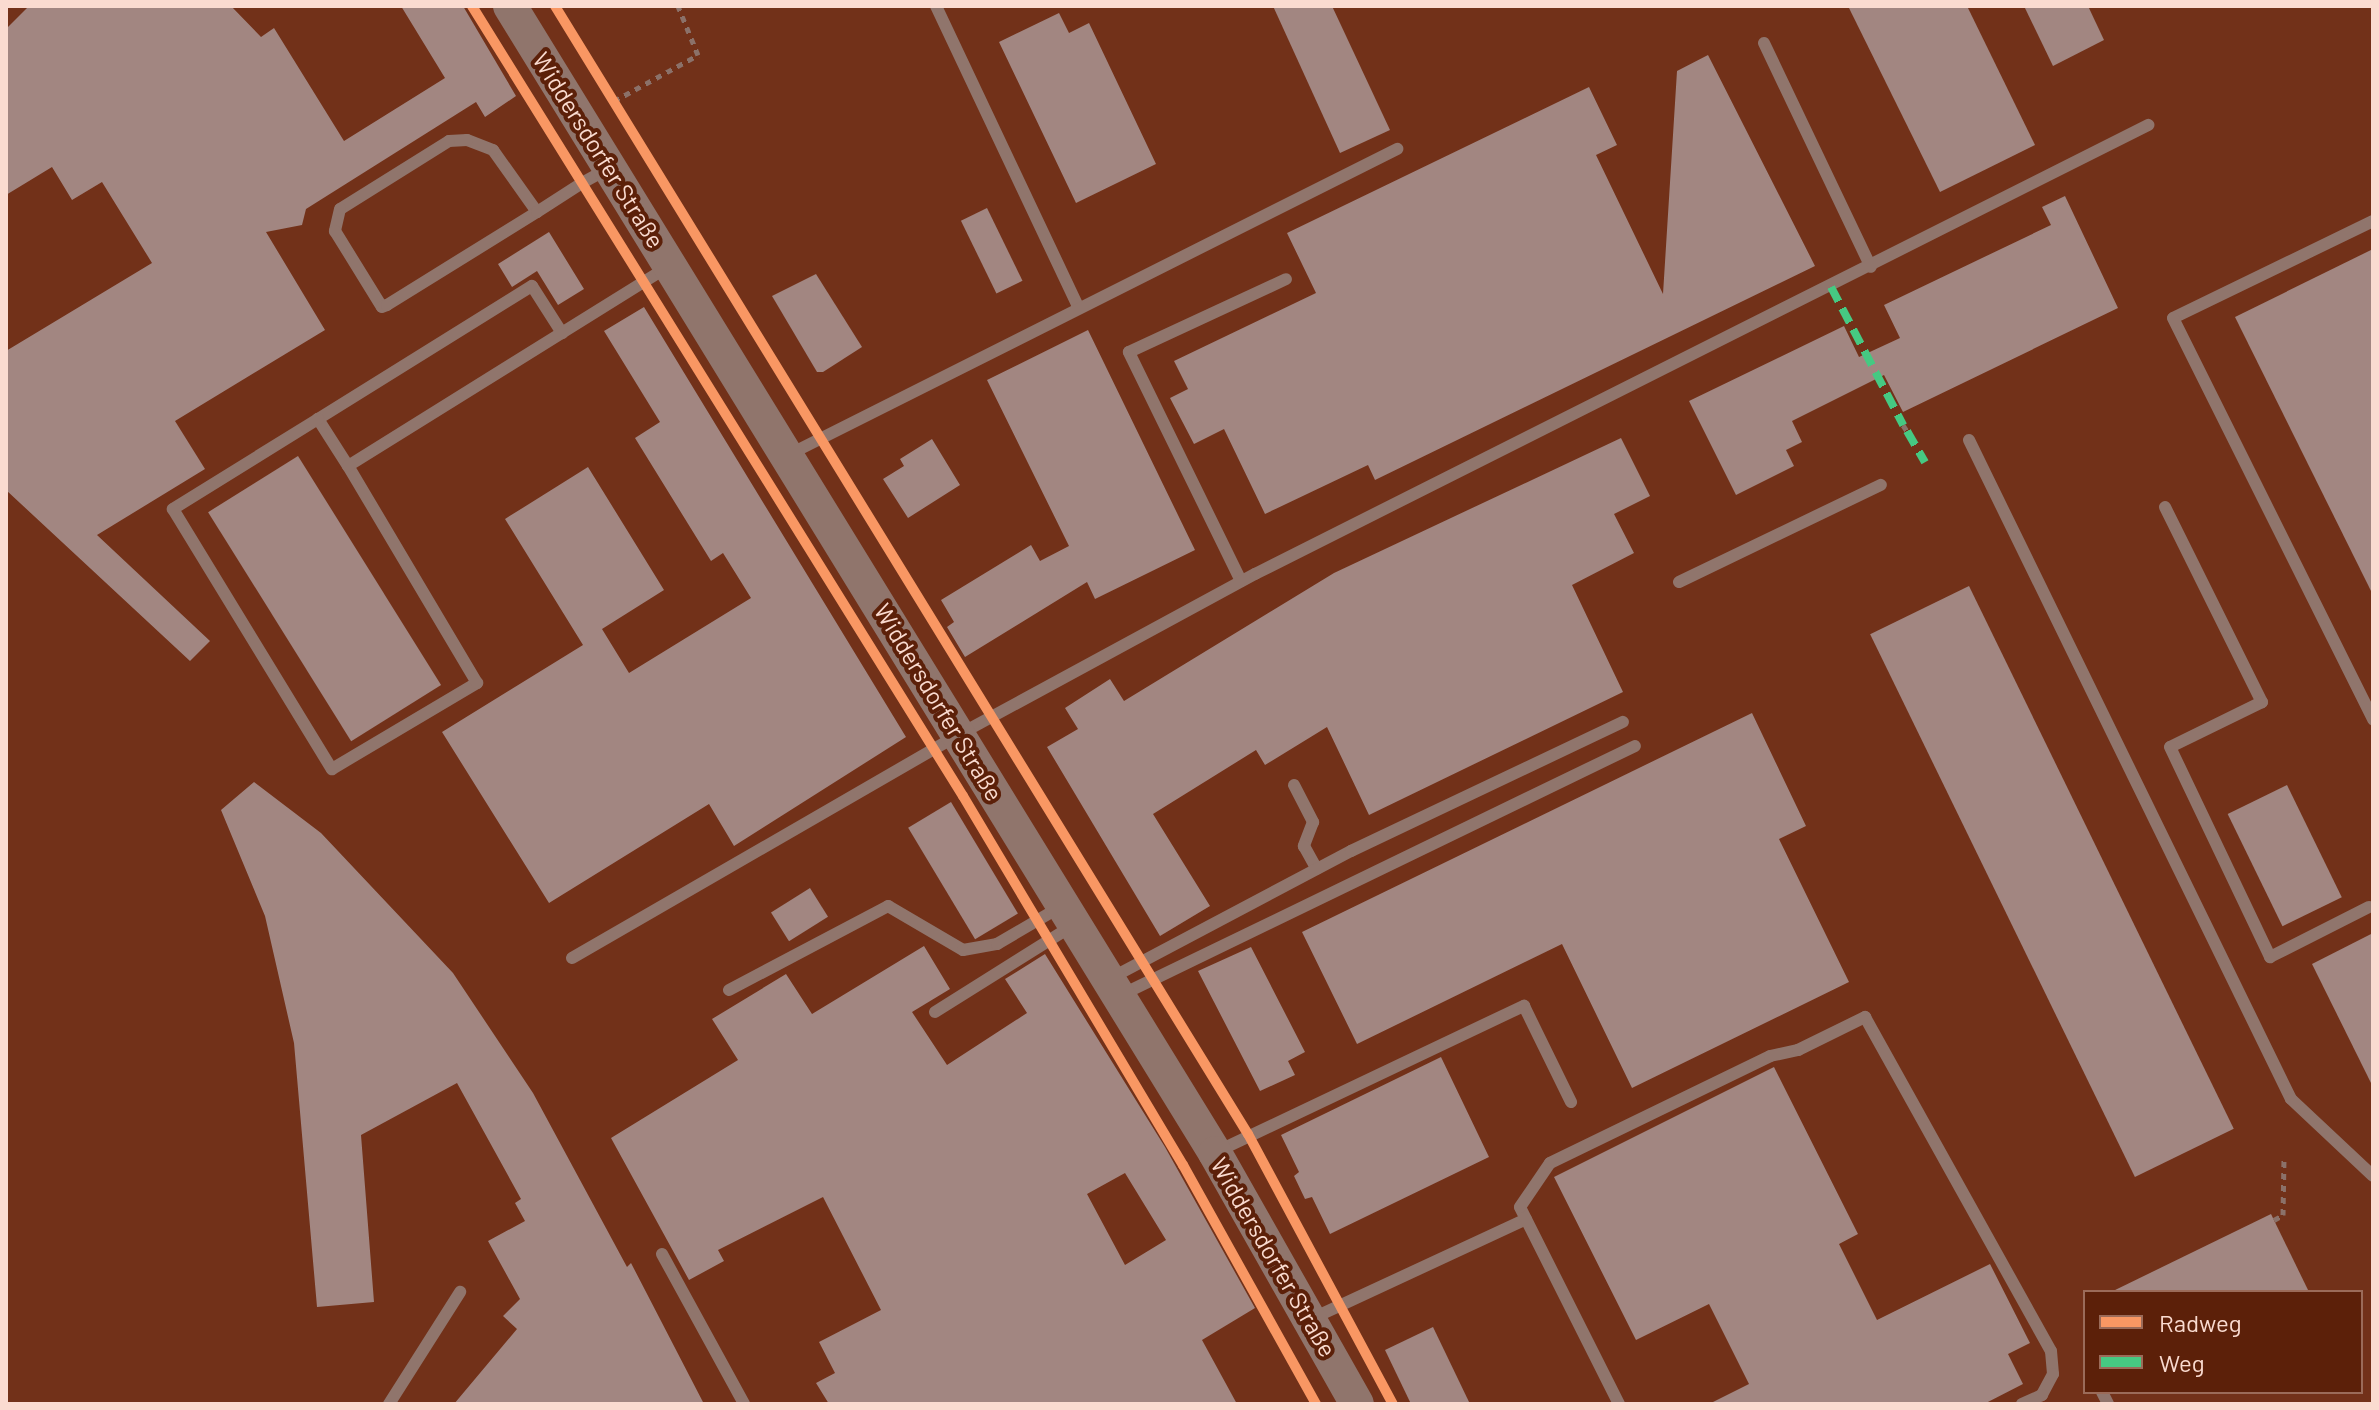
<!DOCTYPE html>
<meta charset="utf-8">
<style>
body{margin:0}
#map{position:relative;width:2379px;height:1410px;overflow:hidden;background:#553428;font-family:Barlow,sans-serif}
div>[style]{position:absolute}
.built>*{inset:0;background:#723119}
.building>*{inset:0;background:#a28681;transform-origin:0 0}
.path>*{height:5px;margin-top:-2.5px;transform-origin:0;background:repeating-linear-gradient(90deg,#8b7169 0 6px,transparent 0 12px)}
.service>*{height:12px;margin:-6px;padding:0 6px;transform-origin:6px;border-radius:6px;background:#90756c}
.secondary>*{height:34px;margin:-17px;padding:0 17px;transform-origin:17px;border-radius:17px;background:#90756c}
.quiet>*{height:8px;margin-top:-4px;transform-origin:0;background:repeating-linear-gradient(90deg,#46c982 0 16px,transparent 0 24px)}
.cycleway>*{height:10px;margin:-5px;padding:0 5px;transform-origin:5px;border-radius:5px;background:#f99763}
span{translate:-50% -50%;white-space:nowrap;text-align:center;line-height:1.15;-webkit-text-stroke:8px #5c2009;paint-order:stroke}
.street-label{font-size:24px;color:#fadbd0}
.frame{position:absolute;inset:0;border:8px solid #fadbd0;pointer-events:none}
.legend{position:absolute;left:2083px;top:1290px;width:280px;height:104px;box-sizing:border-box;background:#5c2009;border:2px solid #9b6b59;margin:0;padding:10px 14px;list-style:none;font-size:24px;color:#fadbd0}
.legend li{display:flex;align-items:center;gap:16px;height:40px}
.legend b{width:40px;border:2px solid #9b6b59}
</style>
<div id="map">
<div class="built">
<i style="clip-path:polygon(evenodd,6px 6px,2373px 6px,2373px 1404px,6px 1404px,6px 6px,2085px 1292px,2361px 1292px,2361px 1392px,2085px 1392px,2085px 1292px)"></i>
</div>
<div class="building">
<i style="clip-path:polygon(29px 6px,231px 6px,261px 37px,274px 28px,344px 141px,445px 78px,401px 6px,463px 6px,516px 96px,485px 117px,476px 102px,306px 209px,302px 225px,266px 232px,325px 330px,175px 421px,205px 469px,97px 535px,210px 641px,190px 661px,6px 490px,6px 351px,152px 263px,102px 182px,72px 200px,52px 167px,6px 195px,6px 29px)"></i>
<i style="clip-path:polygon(1273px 6px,1332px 6px,1390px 130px,1340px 153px)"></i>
<i style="clip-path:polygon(1848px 6px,1967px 6px,2035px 145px,1940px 192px)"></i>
<i style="clip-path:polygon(2024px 6px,2088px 6px,2104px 40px,2053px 66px)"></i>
<i style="clip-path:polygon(1059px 13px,1069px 33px,1089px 23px,1156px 164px,1076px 203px,999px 42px)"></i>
<i style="clip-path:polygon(1708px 55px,1815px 266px,1375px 480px,1368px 465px,1265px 514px,1224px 429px,1194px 444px,1170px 398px,1188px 389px,1174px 361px,1316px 293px,1287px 233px,1589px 87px,1617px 145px,1596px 155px,1663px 294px,1677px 71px)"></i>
<i style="clip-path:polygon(2065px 196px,2118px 308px,1903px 412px,1884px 375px,1792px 421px,1802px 442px,1786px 450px,1794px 466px,1736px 495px,1689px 401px,1844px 326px,1859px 357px,1900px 338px,1884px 305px,2051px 225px,2042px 207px)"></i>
<i style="left:987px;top:208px;width:81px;height:29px;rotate:64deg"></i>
<i style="clip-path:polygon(549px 232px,584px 289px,558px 305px,537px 271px,512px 287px,498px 264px)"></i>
<i style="clip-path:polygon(2373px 249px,2373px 595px,2235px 317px)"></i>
<i style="clip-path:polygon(816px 274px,862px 347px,823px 372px,817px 372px,772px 296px)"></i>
<i style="clip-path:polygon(644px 307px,906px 737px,734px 846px,709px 804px,549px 903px,442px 732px,583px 645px,505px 519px,588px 467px,664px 590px,602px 629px,629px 673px,751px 598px,723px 553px,711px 561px,635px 438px,660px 422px,604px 331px)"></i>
<i style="clip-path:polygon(1088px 330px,1195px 550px,1095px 599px,1087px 582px,965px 657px,947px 627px,954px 622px,941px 600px,1031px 545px,1040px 561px,1069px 546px,987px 380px)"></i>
<i style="clip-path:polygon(1621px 438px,1650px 496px,1614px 514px,1634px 553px,1572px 585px,1623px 692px,1369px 815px,1327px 727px,1265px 765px,1256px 750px,1153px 814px,1210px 906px,1160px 936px,1047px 747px,1078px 729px,1065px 708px,1110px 679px,1124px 701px,1334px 573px)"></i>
<i style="clip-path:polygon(932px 439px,960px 485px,908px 518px,883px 479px,904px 466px,900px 459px)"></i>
<i style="left:298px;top:456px;width:270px;height:106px;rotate:58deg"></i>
<i style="left:1969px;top:586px;width:604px;height:110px;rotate:64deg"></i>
<i style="clip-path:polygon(1752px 713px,1806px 826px,1779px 839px,1849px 982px,1632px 1088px,1562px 944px,1357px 1044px,1302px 932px)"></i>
<i style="clip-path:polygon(254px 782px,321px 833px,453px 973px,533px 1093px,627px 1267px,631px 1263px,704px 1404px,454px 1404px,517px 1329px,503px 1316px,520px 1299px,488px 1241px,525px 1221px,515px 1203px,521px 1199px,457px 1083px,361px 1135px,374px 1302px,317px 1307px,294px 1043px,265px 916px,221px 810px)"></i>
<i style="left:2287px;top:785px;width:125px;height:66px;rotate:64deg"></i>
<i style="left:951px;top:802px;width:130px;height:50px;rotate:59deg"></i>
<i style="left:810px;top:888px;width:34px;height:46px;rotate:58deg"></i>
<i style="clip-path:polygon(2373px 933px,2373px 1087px,2312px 964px)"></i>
<i style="clip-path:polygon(evenodd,924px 946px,950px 989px,912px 1012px,947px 1065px,1027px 1013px,1005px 979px,1045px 954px,1165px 1147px,1255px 1308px,1202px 1340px,1237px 1404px,829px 1404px,816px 1383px,835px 1373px,819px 1342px,881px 1310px,823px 1197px,718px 1250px,724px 1261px,689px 1280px,611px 1138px,738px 1060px,712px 1019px,786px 974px,812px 1014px,924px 946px,1125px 1173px,1166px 1240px,1125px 1265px,1087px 1194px,1125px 1173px)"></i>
<i style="clip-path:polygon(1251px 947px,1305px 1052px,1288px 1061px,1295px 1075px,1260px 1091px,1198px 971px)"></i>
<i style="clip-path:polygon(1441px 1057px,1489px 1157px,1330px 1234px,1312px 1197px,1305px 1199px,1294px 1176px,1299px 1172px,1281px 1135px)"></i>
<i style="clip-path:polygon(1774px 1067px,1858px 1234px,1839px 1244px,1877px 1320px,1990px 1264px,2030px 1343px,2008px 1354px,2023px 1384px,1984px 1404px,1709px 1404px,1749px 1384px,1709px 1304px,1636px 1340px,1554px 1177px)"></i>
<i style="clip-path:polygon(2271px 1214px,2309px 1292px,2111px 1292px)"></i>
<i style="clip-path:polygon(1433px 1327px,1470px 1404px,1411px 1404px,1385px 1350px)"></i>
</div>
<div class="path">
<i style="left:614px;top:101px;width:96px;rotate:-28.7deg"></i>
<i style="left:698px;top:55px;width:53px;rotate:-112.2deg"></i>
<i style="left:1903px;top:425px;width:7px;rotate:56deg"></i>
<i style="left:2274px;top:1220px;width:10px;rotate:-29deg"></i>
<i style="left:2283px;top:1215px;width:55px;rotate:-89deg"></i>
</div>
<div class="service">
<i style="left:936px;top:6px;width:334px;rotate:64.7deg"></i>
<i style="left:1764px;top:43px;width:248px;rotate:64.5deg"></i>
<i style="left:537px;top:212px;width:76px;rotate:-125.4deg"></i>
<i style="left:493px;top:150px;width:28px;rotate:-159deg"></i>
<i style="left:467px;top:140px;width:18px;rotate:177deg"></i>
<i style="left:449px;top:141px;width:128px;rotate:148deg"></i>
<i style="left:340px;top:209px;width:23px;rotate:103deg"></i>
<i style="left:335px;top:231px;width:89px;rotate:58.3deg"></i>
<i style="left:382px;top:307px;width:5px;rotate:-22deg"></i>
<i style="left:387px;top:305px;width:176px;rotate:-31.8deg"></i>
<i style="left:537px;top:212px;width:54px;rotate:-32.8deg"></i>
<i style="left:582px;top:183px;width:29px;rotate:-29deg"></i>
<i style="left:2373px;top:221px;width:222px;rotate:154.1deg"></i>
<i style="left:2173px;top:318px;width:449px;rotate:63.5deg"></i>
<i style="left:318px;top:419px;width:252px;rotate:-31.9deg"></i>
<i style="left:532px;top:286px;width:56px;rotate:57.4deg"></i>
<i style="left:1969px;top:440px;width:733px;rotate:63.96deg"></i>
<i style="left:2291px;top:1099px;width:112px;rotate:43.2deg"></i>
<i style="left:788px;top:455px;width:682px;rotate:-26.68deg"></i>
<i style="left:348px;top:466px;width:56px;rotate:-122.6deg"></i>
<i style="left:318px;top:419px;width:171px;rotate:148.2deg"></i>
<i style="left:173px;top:509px;width:305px;rotate:58.6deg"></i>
<i style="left:332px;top:769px;width:169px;rotate:-30.7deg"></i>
<i style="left:477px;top:683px;width:252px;rotate:-120.7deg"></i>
<i style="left:348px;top:466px;width:377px;rotate:-31.9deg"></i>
<i style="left:2165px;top:507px;width:218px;rotate:63.6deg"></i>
<i style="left:2262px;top:702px;width:102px;rotate:153.9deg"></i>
<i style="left:2170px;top:747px;width:233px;rotate:64.5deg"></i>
<i style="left:2270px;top:957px;width:111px;rotate:-26.8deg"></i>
<i style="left:1241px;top:581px;width:255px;rotate:-116.1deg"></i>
<i style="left:1129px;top:352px;width:173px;rotate:-24.9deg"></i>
<i style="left:1679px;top:582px;width:224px;rotate:-25.7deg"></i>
<i style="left:1294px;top:785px;width:42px;rotate:62.8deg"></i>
<i style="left:1313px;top:822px;width:26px;rotate:111deg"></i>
<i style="left:1304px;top:846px;width:26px;rotate:61deg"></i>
<i style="left:572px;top:958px;width:448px;rotate:-30deg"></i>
<i style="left:960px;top:734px;width:336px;rotate:-28.5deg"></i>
<i style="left:1255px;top:574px;width:1000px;rotate:-26.69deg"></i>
<i style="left:1111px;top:978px;width:272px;rotate:-27.9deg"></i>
<i style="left:1351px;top:851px;width:301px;rotate:-25.4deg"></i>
<i style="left:729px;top:990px;width:180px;rotate:-27.8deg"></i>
<i style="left:888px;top:906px;width:87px;rotate:30.4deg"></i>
<i style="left:963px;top:950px;width:35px;rotate:-10deg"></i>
<i style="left:997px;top:944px;width:73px;rotate:-30.4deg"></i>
<i style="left:1121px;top:995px;width:571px;rotate:-25.85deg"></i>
<i style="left:935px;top:1012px;width:162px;rotate:-32.1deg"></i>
<i style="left:1218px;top:1151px;width:339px;rotate:-25.4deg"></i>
<i style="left:1524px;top:1006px;width:107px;rotate:63.9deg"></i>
<i style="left:662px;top:1254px;width:171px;rotate:61.3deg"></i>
<i style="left:1311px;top:1319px;width:237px;rotate:-24.9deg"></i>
<i style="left:2102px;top:1392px;width:13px;rotate:63deg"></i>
<i style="left:389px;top:1404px;width:133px;rotate:-57.6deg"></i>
<i style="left:1619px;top:1404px;width:220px;rotate:-116.7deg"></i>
<i style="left:1520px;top:1207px;width:53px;rotate:-55.7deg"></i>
<i style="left:1550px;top:1163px;width:245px;rotate:-25.9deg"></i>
<i style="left:1770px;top:1056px;width:29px;rotate:-12deg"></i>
<i style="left:1798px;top:1050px;width:75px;rotate:-26.2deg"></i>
<i style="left:1865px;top:1017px;width:382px;rotate:60.9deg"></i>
<i style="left:2051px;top:1351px;width:23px;rotate:85deg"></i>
<i style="left:2053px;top:1374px;width:24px;rotate:118deg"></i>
<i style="left:2042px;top:1395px;width:22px;rotate:156deg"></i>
</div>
<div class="secondary">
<i style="left:510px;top:6px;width:1346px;rotate:58.42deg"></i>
<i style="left:1215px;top:1153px;width:288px;rotate:60.5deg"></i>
</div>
<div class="quiet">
<i style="left:1831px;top:287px;width:156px;rotate:62.4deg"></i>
<i style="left:1907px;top:431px;width:36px;rotate:60deg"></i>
</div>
<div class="cycleway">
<i style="left:472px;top:6px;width:930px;rotate:58.14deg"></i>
<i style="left:963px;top:796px;width:430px;rotate:59.2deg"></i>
<i style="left:1183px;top:1165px;width:274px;rotate:60.9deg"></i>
<i style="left:555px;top:6px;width:1324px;rotate:58.44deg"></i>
<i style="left:1248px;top:1134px;width:306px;rotate:61.8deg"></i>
</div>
<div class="street-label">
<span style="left:599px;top:150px;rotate:58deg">Widdersdorfer Straße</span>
<span style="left:939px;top:702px;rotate:59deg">Widdersdorfer Straße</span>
<span style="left:1274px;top:1257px;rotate:60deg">Widdersdorfer Straße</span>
</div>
<div class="frame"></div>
<ul class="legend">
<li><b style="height:10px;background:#f99763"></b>Radweg</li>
<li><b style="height:10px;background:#46c982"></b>Weg</li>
</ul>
</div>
